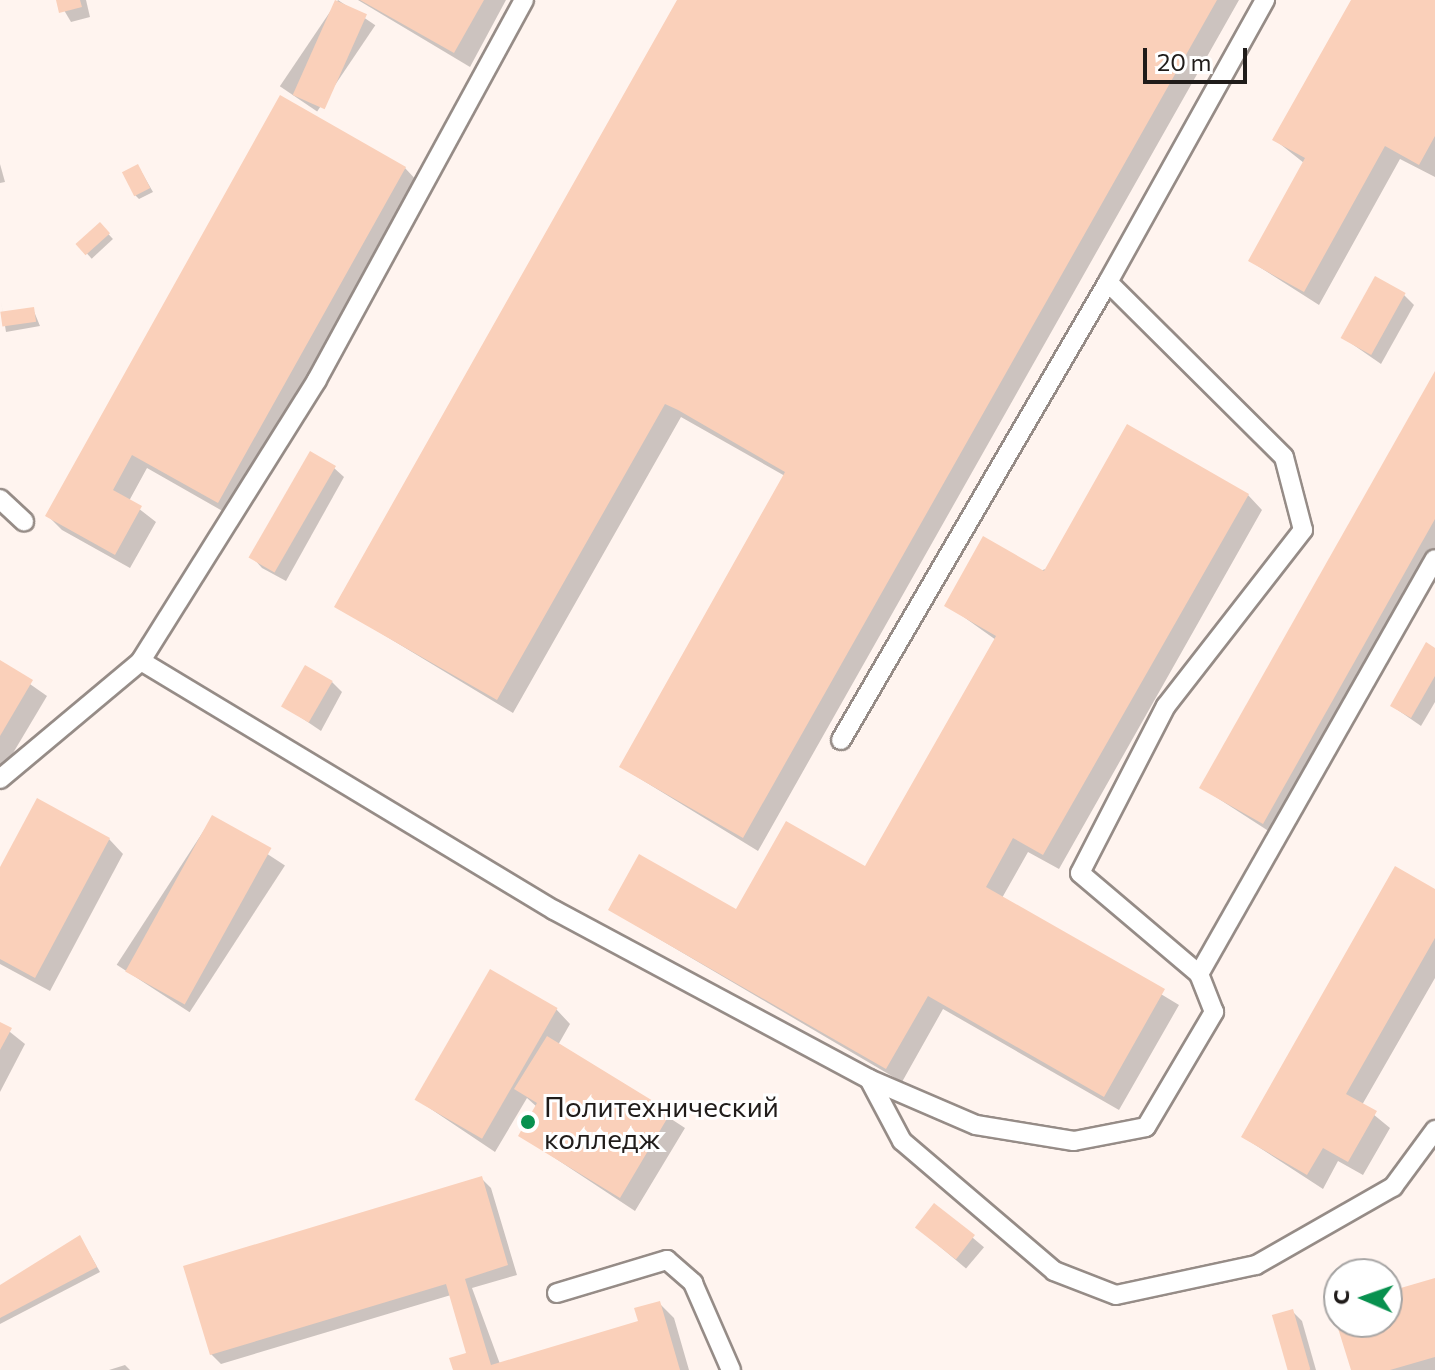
<!DOCTYPE html>
<meta charset="utf-8">
<style>
body{margin:0}
#map{position:relative;width:1435px;height:1370px;overflow:hidden;background:#fff4ef;font-family:Commissioner,sans-serif}
div>[style]{position:absolute}
.shadow>*{inset:0;background:#0003;transform-origin:0 0}
.building>*{inset:0;background:#fad0ba;transform-origin:0 0}
.roads{filter:drop-shadow(2px 0 #968c87) drop-shadow(-2px 0 #968c87) drop-shadow(0 2px #968c87) drop-shadow(0 -2px #968c87)}
.lane>*{height:18px;margin:-9px;padding:0 9px;transform-origin:9px;border-radius:9px;background:#fff}
.dots>*{width:22px;height:22px;translate:-50% -50%;box-sizing:border-box;border:4px solid #fff;border-radius:50%}
span{translate:-50% -50%;white-space:nowrap;text-align:center;line-height:1.15;-webkit-text-stroke:6px #fff;paint-order:stroke}
.poi-label{font-size:28px;color:#201c1a}
.left{translate:0 -50%;text-align:left}
.north{position:absolute;left:1323px;top:1258px;width:80px;height:80px;box-sizing:border-box;background:#fff;border:2px solid #a6a4a3;border-radius:50%;rotate:272deg;font-size:22px;font-weight:700;line-height:32px;text-align:center;color:#201c1a}
.north::after{content:'';display:block;margin:auto;width:28px;height:36px;background:#08914f;clip-path:polygon(50% 0,100% 100%,50% 72%,0 100%)}
.scale{position:absolute;left:1143px;top:48px;width:104px;height:36px;box-sizing:border-box;border:4px solid #201c1a;border-top:0;padding-left:10px;font-size:24px;line-height:28px;white-space:nowrap;color:#201c1a;-webkit-text-stroke:6px #fff;paint-order:stroke}
</style>
<div id="map">
<div class="shadow">
<i style="clip-path:polygon(58px 0,86px 0,90px 17px,71px 22px)"></i>
<i style="left:338px;top:0;width:45px;height:104px;rotate:34deg"></i>
<i style="clip-path:polygon(358px 0,506px 0,470px 67px)"></i>
<i style="clip-path:polygon(679px 0,1239px 0,758px 851px,621px 767px,785px 476px,681px 417px,513px 713px,336px 606px)"></i>
<i style="clip-path:polygon(1353px 0,1435px 0,1435px 177px,1400px 159px,1319px 305px,1250px 261px,1304px 163px,1275px 140px)"></i>
<i style="clip-path:polygon(0 164px,5px 182px,0 183px)"></i>
<i style="clip-path:polygon(138px 166px,153px 192px,139px 199px,135px 195px)"></i>
<i style="clip-path:polygon(405px 168px,419px 183px,233px 517px,147px 468px,129px 501px,156px 522px,130px 568px,62px 530px,47px 515px)"></i>
<i style="left:100px;top:225px;width:19px;height:29px;rotate:47deg"></i>
<i style="clip-path:polygon(0 295px,3px 314px,33px 309px,40px 326px,6px 332px)"></i>
<i style="clip-path:polygon(1404px 295px,1414px 305px,1381px 364px,1342px 337px)"></i>
<i style="clip-path:polygon(1435px 375px,1435px 559px,1278px 837px,1202px 788px)"></i>
<i style="clip-path:polygon(334px 468px,344px 477px,286px 581px,262px 568px,253px 558px)"></i>
<i style="clip-path:polygon(1248px 495px,1262px 510px,1059px 869px,1028px 852px,1002px 898px,1179px 1005px,1119px 1110px,943px 1009px,902px 1082px,610px 910px,737px 912px,866px 869px,996px 640px,947px 605px)"></i>
<i style="clip-path:polygon(1435px 650px,1435px 702px,1421px 726px,1392px 706px)"></i>
<i style="clip-path:polygon(0 663px,47px 696px,0 775px)"></i>
<i style="clip-path:polygon(332px 682px,342px 692px,321px 731px,284px 706px)"></i>
<i style="left:212px;top:818px;width:87px;height:175px;rotate:33deg"></i>
<i style="clip-path:polygon(109px 839px,123px 854px,50px 991px,0 964px,0 871px)"></i>
<i style="clip-path:polygon(1435px 891px,1435px 978px,1362px 1105px,1390px 1128px,1363px 1175px,1338px 1161px,1323px 1189px,1243px 1137px)"></i>
<i style="clip-path:polygon(556px 1009px,570px 1024px,558px 1045px,685px 1128px,635px 1211px,520px 1135px,537px 1107px,527px 1098px,495px 1152px,416px 1099px)"></i>
<i style="clip-path:polygon(0 1024px,25px 1044px,0 1092px)"></i>
<i style="clip-path:polygon(481px 1178px,491px 1188px,517px 1275px,472px 1288px,500px 1364px,641px 1322px,659px 1303px,674px 1318px,689px 1370px,455px 1370px,469px 1354px,451px 1295px,221px 1364px,211px 1354px)"></i>
<i style="left:935px;top:1206px;width:64px;height:28px;rotate:40deg"></i>
<i style="clip-path:polygon(80px 1237px,100px 1272px,0 1324px,0 1287px)"></i>
<i style="clip-path:polygon(1435px 1280px,1435px 1370px,1353px 1370px,1335px 1310px,1339px 1322px,1387px 1322px,1387px 1294px)"></i>
<i style="clip-path:polygon(1292px 1311px,1302px 1321px,1316px 1370px,1290px 1370px)"></i>
<i style="clip-path:polygon(125px 1365px,130px 1370px,109px 1370px)"></i>
</div>
<div class="building">
<i style="clip-path:polygon(56px 0,80px 0,82px 7px,59px 13px)"></i>
<i style="left:335px;top:0;width:35px;height:104px;rotate:24deg"></i>
<i style="clip-path:polygon(360px 0,484px 0,454px 53px)"></i>
<i style="clip-path:polygon(677px 0,1217px 0,743px 838px,619px 767px,785px 472px,678px 410px,665px 404px,497px 700px,334px 607px)"></i>
<i style="clip-path:polygon(1351px 0,1435px 0,1435px 136px,1419px 165px,1385px 146px,1304px 292px,1248px 261px,1305px 158px,1272px 140px)"></i>
<i style="clip-path:polygon(280px 95px,406px 167px,218px 503px,132px 455px,113px 490px,142px 506px,115px 555px,45px 516px)"></i>
<i style="left:138px;top:164px;width:27px;height:18px;rotate:63deg"></i>
<i style="left:100px;top:222px;width:15px;height:33px;rotate:48deg"></i>
<i style="left:1375px;top:276px;width:35px;height:71px;rotate:29deg"></i>
<i style="left:34px;top:307px;width:15px;height:34px;rotate:82deg"></i>
<i style="clip-path:polygon(1435px 371px,1435px 519px,1263px 824px,1199px 788px)"></i>
<i style="clip-path:polygon(1127px 424px,1249px 494px,1043px 855px,1013px 838px,986px 887px,1165px 989px,1104px 1097px,928px 996px,886px 1069px,608px 910px,639px 854px,736px 909px,786px 821px,865px 866px,996px 636px,944px 606px,983px 536px,1044px 571px)"></i>
<i style="left:310px;top:451px;width:30px;height:123px;rotate:30deg"></i>
<i style="clip-path:polygon(1426px 642px,1435px 648px,1435px 676px,1411px 718px,1390px 706px)"></i>
<i style="clip-path:polygon(0 660px,33px 680px,0 736px)"></i>
<i style="left:305px;top:665px;width:32px;height:48px;rotate:30deg"></i>
<i style="clip-path:polygon(37px 798px,110px 838px,35px 978px,0 959px,0 867px)"></i>
<i style="left:212px;top:815px;width:68px;height:179px;rotate:29deg"></i>
<i style="clip-path:polygon(1395px 866px,1435px 889px,1435px 938px,1346px 1094px,1377px 1111px,1348px 1162px,1323px 1148px,1307px 1175px,1241px 1137px)"></i>
<i style="left:490px;top:969px;width:78px;height:151px;rotate:30deg"></i>
<i style="clip-path:polygon(0 1022px,12px 1028px,0 1050px)"></i>
<i style="clip-path:polygon(547px 1036px,671px 1112px,620px 1198px,518px 1136px,537px 1103px,514px 1089px)"></i>
<i style="clip-path:polygon(482px 1176px,508px 1265px,465px 1279px,491px 1365px,638px 1321px,634px 1308px,660px 1301px,680px 1370px,453px 1370px,449px 1358px,466px 1353px,446px 1284px,210px 1355px,183px 1266px)"></i>
<i style="left:934px;top:1203px;width:52px;height:31px;rotate:38deg"></i>
<i style="clip-path:polygon(80px 1235px,97px 1267px,0 1318px,0 1285px)"></i>
<i style="clip-path:polygon(1435px 1278px,1435px 1357px,1390px 1370px,1351px 1370px,1332px 1309px,1339px 1307px,1339px 1322px,1387px 1322px,1387px 1292px)"></i>
<i style="left:1293px;top:1309px;width:63px;height:22px;rotate:74deg"></i>
</div>
<div class="roads">
<div class="lane">
<i style="left:524px;top:0;width:433px;rotate:118.6deg"></i>
<i style="left:317px;top:380px;width:332px;rotate:122.1deg"></i>
<i style="left:141px;top:661px;width:482px;rotate:31.1deg"></i>
<i style="left:554px;top:910px;width:357px;rotate:28.2deg"></i>
<i style="left:869px;top:1079px;width:70px;rotate:62deg"></i>
<i style="left:902px;top:1141px;width:200px;rotate:40.5deg"></i>
<i style="left:1054px;top:1271px;width:66px;rotate:21.2deg"></i>
<i style="left:1116px;top:1295px;width:143px;rotate:-12.1deg"></i>
<i style="left:1256px;top:1265px;width:158px;rotate:-29.7deg"></i>
<i style="left:1393px;top:1187px;width:71px;rotate:-53.6deg"></i>
<i style="left:0;top:499px;width:33px;rotate:43deg"></i>
<i style="left:841px;top:740px;width:530px;rotate:-59.76deg"></i>
<i style="left:0;top:779px;width:184px;rotate:-39.9deg"></i>
<i style="left:1199px;top:974px;width:156px;rotate:-139.7deg"></i>
<i style="left:1080px;top:873px;width:188px;rotate:-62.8deg"></i>
<i style="left:1166px;top:706px;width:223px;rotate:-52.1deg"></i>
<i style="left:1303px;top:530px;width:75px;rotate:-104.6deg"></i>
<i style="left:1284px;top:457px;width:248px;rotate:-135.2deg"></i>
<i style="left:1108px;top:282px;width:323px;rotate:-60.9deg"></i>
<i style="left:869px;top:1079px;width:116px;rotate:23.3deg"></i>
<i style="left:976px;top:1125px;width:99px;rotate:9.3deg"></i>
<i style="left:1074px;top:1141px;width:73px;rotate:-11deg"></i>
<i style="left:1146px;top:1127px;width:134px;rotate:-59.4deg"></i>
<i style="left:1214px;top:1012px;width:41px;rotate:-111.5deg"></i>
<i style="left:1199px;top:974px;width:477px;rotate:-60.4deg"></i>
<i style="left:557px;top:1293px;width:115px;rotate:-16.7deg"></i>
<i style="left:667px;top:1260px;width:35px;rotate:41deg"></i>
<i style="left:693px;top:1283px;width:95px;rotate:66.4deg"></i>
</div>
</div>
<div class="dots">
<i style="left:528px;top:1122px;background:#08914f"></i>
</div>
<div class="poi-label">
<span class="left" style="left:544px;top:1122px">Политехнический<br>колледж</span>
</div>
<div class="north">С</div>
<div class="scale">20 m</div>
</div>
